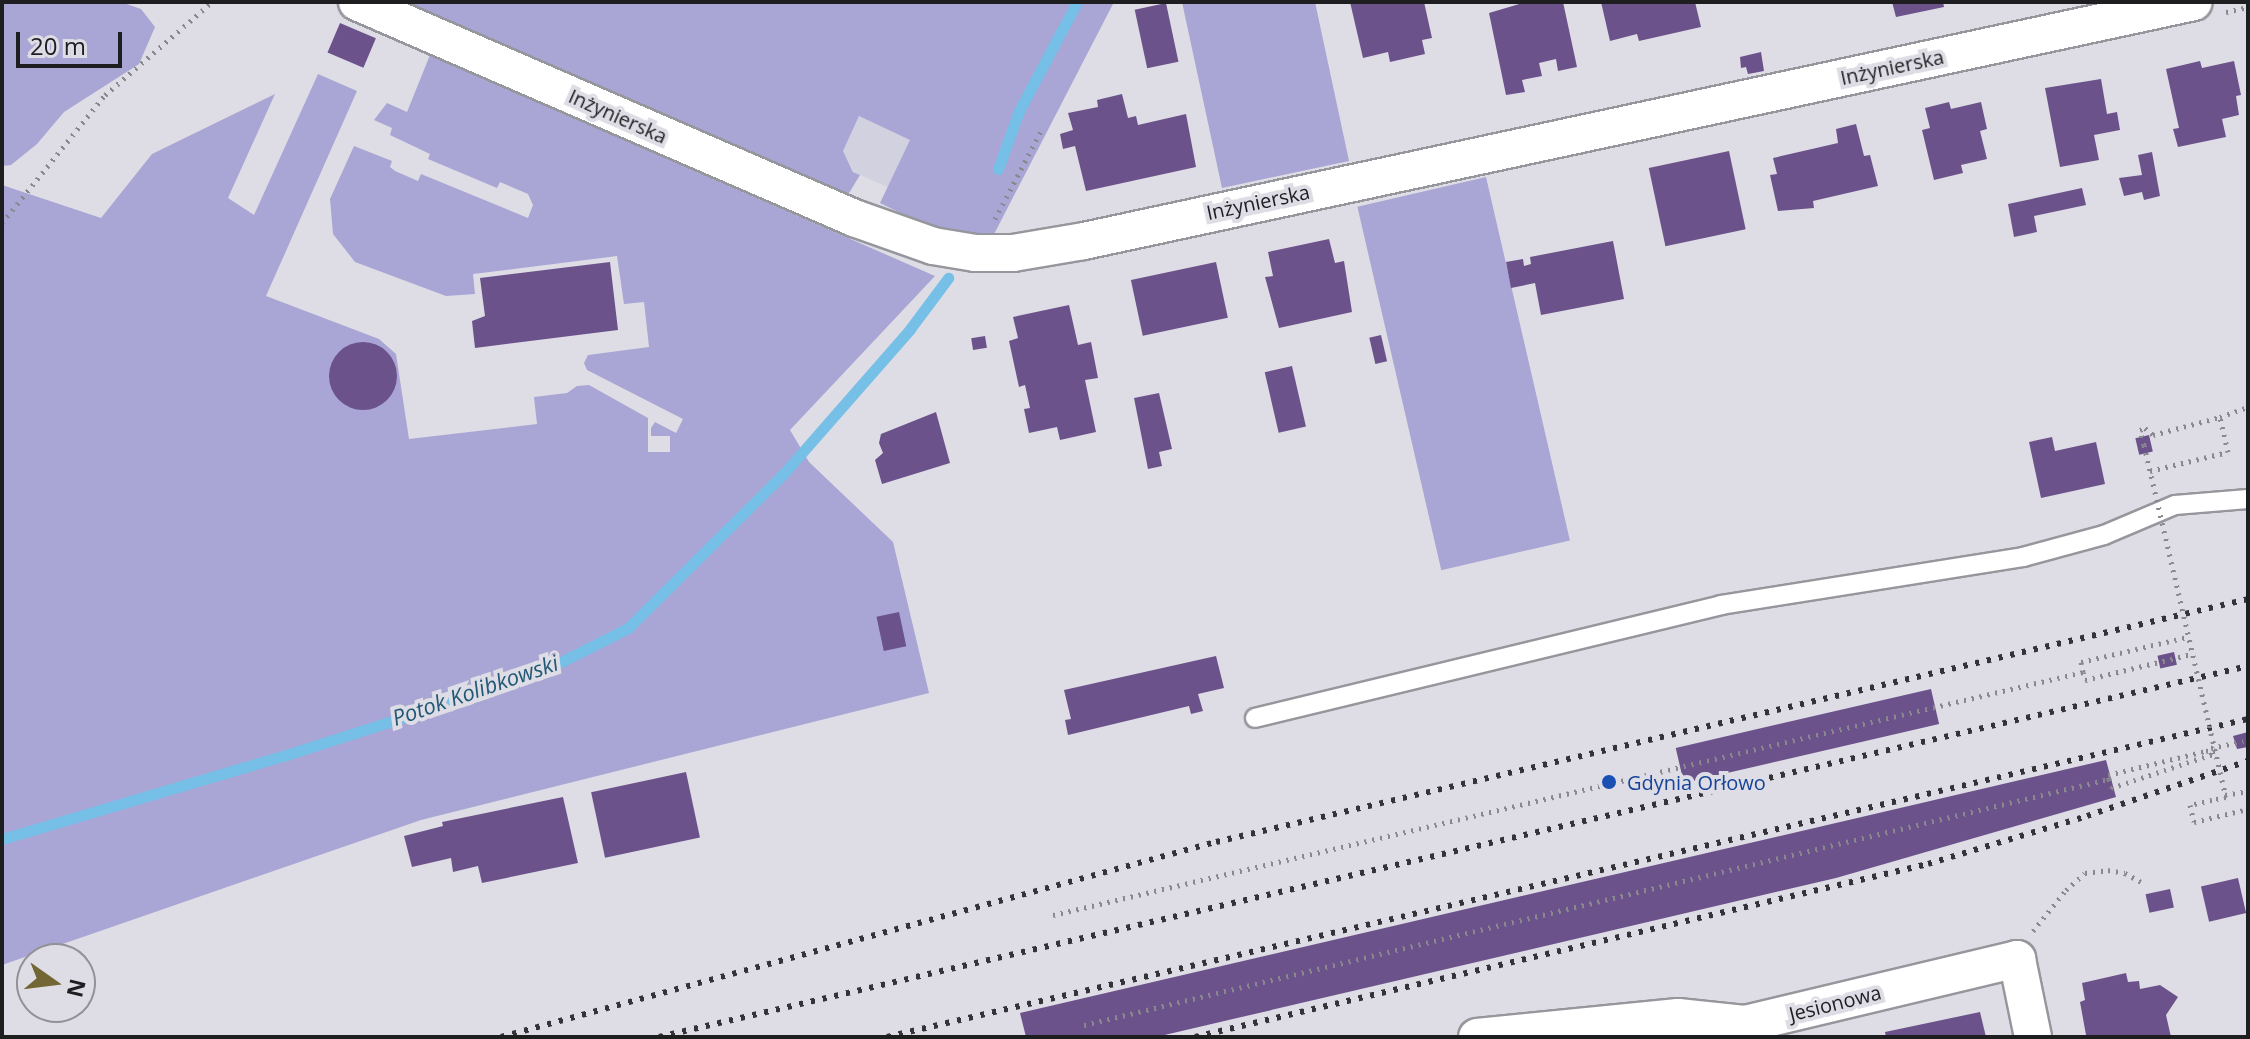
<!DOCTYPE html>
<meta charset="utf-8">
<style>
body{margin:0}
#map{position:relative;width:2250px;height:1039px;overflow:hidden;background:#dedde5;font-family:"Open Sans",sans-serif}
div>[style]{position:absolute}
.built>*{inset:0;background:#d1d1e0}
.green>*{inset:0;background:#a9a5d5;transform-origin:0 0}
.stream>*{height:11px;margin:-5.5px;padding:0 5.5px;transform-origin:5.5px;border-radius:5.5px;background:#76bfe7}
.building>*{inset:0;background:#6c528b;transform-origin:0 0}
.round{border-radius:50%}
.path>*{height:5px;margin-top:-2.5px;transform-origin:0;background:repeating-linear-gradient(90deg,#88888e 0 2px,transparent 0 8px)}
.roads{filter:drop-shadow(2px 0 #96969d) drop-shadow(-2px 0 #96969d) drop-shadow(0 2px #96969d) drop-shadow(0 -2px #96969d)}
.lane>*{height:18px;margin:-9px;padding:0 9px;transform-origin:9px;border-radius:9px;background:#fff}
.street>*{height:36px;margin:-18px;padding:0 18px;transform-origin:18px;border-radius:18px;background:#fff}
.rail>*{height:6px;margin-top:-3px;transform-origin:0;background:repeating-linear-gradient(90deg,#343438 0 4px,transparent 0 12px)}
.path-bridge>*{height:5px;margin-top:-2.5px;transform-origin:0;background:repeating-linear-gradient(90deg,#88888e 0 2px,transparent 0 8px)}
.dots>*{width:22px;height:22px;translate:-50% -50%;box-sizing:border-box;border:4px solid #dedde5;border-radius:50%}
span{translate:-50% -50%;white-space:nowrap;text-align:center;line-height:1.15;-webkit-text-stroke:8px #dedde5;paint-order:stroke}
.street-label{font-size:20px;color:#1e1e21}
.transit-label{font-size:20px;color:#164399}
.left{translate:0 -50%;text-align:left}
.water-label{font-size:22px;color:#215875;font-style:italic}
.frame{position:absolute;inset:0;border:4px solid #1e1e21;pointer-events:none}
.north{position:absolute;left:16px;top:943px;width:80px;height:80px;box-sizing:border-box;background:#dedde5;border:2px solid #919197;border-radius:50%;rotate:104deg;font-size:22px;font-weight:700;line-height:32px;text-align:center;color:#1e1e21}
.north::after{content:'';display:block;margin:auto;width:28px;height:36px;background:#726734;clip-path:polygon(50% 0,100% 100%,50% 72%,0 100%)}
.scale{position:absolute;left:16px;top:32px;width:106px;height:36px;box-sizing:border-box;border:4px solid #1e1e21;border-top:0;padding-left:10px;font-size:24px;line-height:28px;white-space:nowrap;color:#1e1e21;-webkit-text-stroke:6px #dedde5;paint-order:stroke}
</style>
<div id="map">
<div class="built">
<i style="clip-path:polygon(859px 116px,911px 140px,889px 188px,854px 172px,843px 151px)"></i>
</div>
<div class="green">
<i style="clip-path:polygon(2px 2px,121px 2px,141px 9px,155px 27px,139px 64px,64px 112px,37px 144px,11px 165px,2px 166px)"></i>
<i style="clip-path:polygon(397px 2px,1114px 2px,991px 240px,937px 231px,880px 203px,910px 140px,859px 116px,843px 151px,853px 172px,860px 175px,846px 198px)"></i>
<i style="clip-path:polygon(1182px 2px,1315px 2px,1349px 161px,1222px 188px)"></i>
<i style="clip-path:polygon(430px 55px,935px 276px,790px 430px,809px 462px,893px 542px,929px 693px,421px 820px,2px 965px,2px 185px,101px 218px,152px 154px,275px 94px,228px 198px,254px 215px,318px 74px,357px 91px,266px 296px,379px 339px,396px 354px,409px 439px,537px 424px,534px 397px,567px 393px,577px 386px,589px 385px,648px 418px,648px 452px,670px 452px,670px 436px,651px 436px,651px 428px,655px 422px,676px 433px,683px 419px,587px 370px,584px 363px,588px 355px,649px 347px,644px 302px,624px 304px,617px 256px,473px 274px,475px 294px,446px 296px,355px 262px,333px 234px,330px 199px,354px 146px,392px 161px,390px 167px,395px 171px,418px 181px,421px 174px,528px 218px,533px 205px,528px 194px,500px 182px,497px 188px,428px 159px,430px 154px,390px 135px,392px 128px,374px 120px,387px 103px,407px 112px)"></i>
<i style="left:1486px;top:177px;width:373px;height:132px;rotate:77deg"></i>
</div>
<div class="stream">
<i style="left:998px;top:169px;width:62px;rotate:-70.1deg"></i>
<i style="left:1019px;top:111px;width:123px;rotate:-62deg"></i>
<i style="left:2px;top:839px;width:296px;rotate:-16.5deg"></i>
<i style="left:286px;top:755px;width:262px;rotate:-17.8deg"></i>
<i style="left:535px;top:675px;width:104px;rotate:-26.8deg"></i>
<i style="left:628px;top:628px;width:221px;rotate:-44.8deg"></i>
<i style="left:785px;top:472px;width:190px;rotate:-48.8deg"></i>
<i style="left:910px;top:329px;width:64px;rotate:-53.3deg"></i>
</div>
<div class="building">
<i style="clip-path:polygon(1350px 2px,1424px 2px,1432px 38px,1422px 40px,1425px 54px,1390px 62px,1388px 52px,1363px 58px)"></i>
<i style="clip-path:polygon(1526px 2px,1563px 2px,1577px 67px,1558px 71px,1556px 59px,1539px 63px,1542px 76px,1522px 80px,1525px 92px,1506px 95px,1489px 13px)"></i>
<i style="clip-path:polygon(1601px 2px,1695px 2px,1701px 27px,1639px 41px,1637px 34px,1610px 41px)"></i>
<i style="clip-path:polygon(1892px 2px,1943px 2px,1944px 7px,1896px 17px)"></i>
<i style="left:1166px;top:3px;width:60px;height:32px;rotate:78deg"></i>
<i style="left:340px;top:23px;width:39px;height:32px;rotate:23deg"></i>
<i style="clip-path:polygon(1761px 52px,1764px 71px,1748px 74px,1746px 67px,1741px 68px,1740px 57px)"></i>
<i style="clip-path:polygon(2200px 61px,2202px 68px,2234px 61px,2241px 95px,2236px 96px,2239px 115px,2222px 119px,2226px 137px,2178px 147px,2173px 129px,2179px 128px,2166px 69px)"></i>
<i style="clip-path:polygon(2101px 79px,2107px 114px,2117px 112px,2120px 130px,2094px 135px,2099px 160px,2060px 167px,2045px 88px)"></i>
<i style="clip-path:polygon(1122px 94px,1128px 118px,1136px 116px,1138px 125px,1186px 114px,1196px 167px,1086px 191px,1075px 146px,1063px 149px,1060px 134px,1073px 130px,1068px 113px,1098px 107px,1097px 100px)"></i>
<i style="clip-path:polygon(1949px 102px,1951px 109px,1981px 102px,1987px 129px,1980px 131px,1987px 159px,1961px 165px,1963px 173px,1934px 180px,1922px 130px,1930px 128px,1925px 108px)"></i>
<i style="clip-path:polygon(1856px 124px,1864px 156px,1870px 155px,1878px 186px,1813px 201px,1814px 208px,1778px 211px,1770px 175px,1777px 174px,1773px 158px,1838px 143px,1836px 129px)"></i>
<i style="left:1729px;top:151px;width:80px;height:82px;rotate:78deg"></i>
<i style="clip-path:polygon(2152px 152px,2160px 196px,2144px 200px,2142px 192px,2124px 196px,2119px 178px,2142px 175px,2138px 155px)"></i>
<i style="clip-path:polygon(2082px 188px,2086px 205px,2034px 216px,2037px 232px,2014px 237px,2008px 204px)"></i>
<i style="clip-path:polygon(1329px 239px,1335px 263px,1344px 261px,1352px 312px,1279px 328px,1265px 277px,1273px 276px,1268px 252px)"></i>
<i style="clip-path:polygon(1613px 241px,1624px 299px,1541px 315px,1535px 283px,1511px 288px,1506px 262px,1523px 259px,1524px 266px,1531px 264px,1530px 257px)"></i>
<i style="clip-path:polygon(610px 262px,618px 330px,475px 348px,472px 321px,485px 316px,480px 278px)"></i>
<i style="left:1216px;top:262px;width:57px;height:87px;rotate:78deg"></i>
<i style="clip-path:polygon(1069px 305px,1078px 345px,1091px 342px,1098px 378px,1085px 380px,1096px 432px,1060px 440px,1057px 427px,1029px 433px,1024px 409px,1030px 408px,1025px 385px,1019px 387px,1009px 341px,1018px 338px,1013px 317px)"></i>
<i style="left:1381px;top:335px;width:27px;height:12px;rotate:77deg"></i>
<i style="left:985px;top:336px;width:12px;height:14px;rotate:81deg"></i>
<i class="round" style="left:329px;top:342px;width:68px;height:68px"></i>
<i style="left:1292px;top:366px;width:62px;height:28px;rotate:77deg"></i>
<i style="clip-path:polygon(1159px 393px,1172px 449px,1159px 452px,1162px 466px,1148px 469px,1134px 398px)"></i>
<i style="clip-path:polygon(936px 412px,950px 463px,882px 484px,875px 460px,883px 453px,879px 443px,881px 434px)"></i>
<i style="left:2149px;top:435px;width:17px;height:14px;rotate:77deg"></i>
<i style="clip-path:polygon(2052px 437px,2055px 451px,2096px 442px,2105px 484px,2041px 498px,2029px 442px)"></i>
<i style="left:899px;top:612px;width:35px;height:23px;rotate:78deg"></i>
<i style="left:2174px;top:652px;width:13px;height:17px;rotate:77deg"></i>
<i style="clip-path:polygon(1216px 656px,1224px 688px,1198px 694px,1203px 711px,1191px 714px,1189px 706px,1068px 735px,1065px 720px,1071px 719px,1064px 690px)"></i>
<i style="left:1931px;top:689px;width:36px;height:262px;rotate:77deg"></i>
<i style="clip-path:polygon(2248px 732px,2248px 747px,2237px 749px,2233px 736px)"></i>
<i style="clip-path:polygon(2106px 760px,2116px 797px,1836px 878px,1156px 1037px,1026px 1037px,1020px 1013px)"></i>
<i style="left:686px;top:772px;width:67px;height:97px;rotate:78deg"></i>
<i style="clip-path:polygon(563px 797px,578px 863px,482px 883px,478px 866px,453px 872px,451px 858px,412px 867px,404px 836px,443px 826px,442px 822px)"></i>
<i style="left:2238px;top:878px;width:36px;height:38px;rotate:77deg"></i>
<i style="left:2170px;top:889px;width:19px;height:25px;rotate:78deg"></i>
<i style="clip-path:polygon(2126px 973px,2128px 982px,2139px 981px,2140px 989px,2160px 985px,2178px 997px,2166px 1015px,2171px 1037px,2086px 1035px,2080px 1002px,2085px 1000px,2082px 983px)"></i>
<i style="clip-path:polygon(1980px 1012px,1986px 1037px,1886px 1037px,1885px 1032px)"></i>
</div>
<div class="path">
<i style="left:2226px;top:12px;width:23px;rotate:-13deg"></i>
<i style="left:995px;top:219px;width:99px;rotate:-62.4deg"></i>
<i style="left:2px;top:223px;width:164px;rotate:-51.2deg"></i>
<i style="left:105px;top:95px;width:142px;rotate:-41deg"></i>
<i style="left:2144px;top:445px;width:16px;rotate:-105deg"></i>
<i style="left:2140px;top:430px;width:5px;rotate:-22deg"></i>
<i style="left:2145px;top:428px;width:11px;rotate:41deg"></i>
<i style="left:2153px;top:435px;width:69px;rotate:-15deg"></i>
<i style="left:2150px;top:471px;width:80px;rotate:-13.7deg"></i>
<i style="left:2228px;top:452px;width:36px;rotate:-103deg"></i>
<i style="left:2220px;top:417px;width:30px;rotate:-20deg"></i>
<i style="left:2083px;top:672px;width:8px;rotate:76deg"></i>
<i style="left:2085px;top:680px;width:110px;rotate:-13.7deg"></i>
<i style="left:2109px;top:779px;width:9px;rotate:77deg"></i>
<i style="left:2111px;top:788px;width:108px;rotate:-18.4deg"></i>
<i style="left:2213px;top:754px;width:6px;rotate:-108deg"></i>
<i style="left:2211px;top:748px;width:33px;rotate:-12deg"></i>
<i style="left:2225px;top:795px;width:23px;rotate:-10deg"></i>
<i style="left:2212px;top:800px;width:23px;rotate:167deg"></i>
<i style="left:2190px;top:805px;width:17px;rotate:77deg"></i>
<i style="left:2194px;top:822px;width:56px;rotate:-13.5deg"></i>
<i style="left:1053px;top:915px;width:1058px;rotate:-13.27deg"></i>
<i style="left:2083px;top:672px;width:10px;rotate:-101deg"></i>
<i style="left:2081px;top:662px;width:110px;rotate:-13.2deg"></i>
<i style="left:2033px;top:931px;width:53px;rotate:-51.2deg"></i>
<i style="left:2066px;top:890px;width:25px;rotate:-42deg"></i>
<i style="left:2085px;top:873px;width:23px;rotate:-7deg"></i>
<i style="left:2108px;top:870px;width:17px;rotate:10deg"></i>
<i style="left:2125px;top:873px;width:18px;rotate:29deg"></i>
<i style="left:1084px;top:1025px;width:1054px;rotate:-13.5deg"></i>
<i style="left:2109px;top:779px;width:4px;rotate:-104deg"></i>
<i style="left:2108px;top:775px;width:101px;rotate:-13.8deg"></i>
</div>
<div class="roads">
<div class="lane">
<i style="left:1255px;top:718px;width:480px;rotate:-13.6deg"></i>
<i style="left:1721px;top:605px;width:306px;rotate:-9deg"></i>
<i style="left:2023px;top:557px;width:84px;rotate:-15.2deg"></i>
<i style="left:2104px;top:535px;width:77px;rotate:-22.9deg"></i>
<i style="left:2175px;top:505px;width:73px;rotate:-4.7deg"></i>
</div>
<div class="street">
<i style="left:357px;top:2px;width:542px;rotate:23.49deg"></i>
<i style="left:854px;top:218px;width:84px;rotate:19.5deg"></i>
<i style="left:933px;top:246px;width:43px;rotate:9.5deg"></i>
<i style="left:975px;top:253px;width:38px"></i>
<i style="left:1013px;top:253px;width:72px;rotate:-9.6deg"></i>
<i style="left:1084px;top:241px;width:1135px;rotate:-12.15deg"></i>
<i style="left:1477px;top:1037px;width:202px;rotate:-5.7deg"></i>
<i style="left:1678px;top:1017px;width:67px;rotate:6deg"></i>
<i style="left:1745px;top:1024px;width:280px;rotate:-13.4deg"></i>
<i style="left:2017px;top:959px;width:80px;rotate:78.4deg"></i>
</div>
</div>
<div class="rail">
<i style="left:501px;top:1037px;width:741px;rotate:-15.26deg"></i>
<i style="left:1216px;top:842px;width:1060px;rotate:-13.25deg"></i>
<i style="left:659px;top:1037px;width:1632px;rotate:-13.14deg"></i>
<i style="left:887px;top:1037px;width:1398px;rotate:-13.15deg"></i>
<i style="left:1195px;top:1037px;width:753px;rotate:-13.28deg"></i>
<i style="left:1928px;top:864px;width:166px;rotate:-16.8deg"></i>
<i style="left:2087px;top:816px;width:170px;rotate:-18.9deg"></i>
</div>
<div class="path-bridge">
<i style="left:2144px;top:445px;width:361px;rotate:76.9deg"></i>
<i style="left:2226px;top:797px;width:14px;rotate:168deg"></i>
<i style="left:2206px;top:751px;width:9px;rotate:-13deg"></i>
</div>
<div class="dots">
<i style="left:1609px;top:782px;background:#1a4fb4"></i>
</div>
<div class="street-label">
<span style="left:1892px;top:67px;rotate:-12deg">Inżynierska</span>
<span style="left:618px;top:116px;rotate:24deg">Inżynierska</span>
<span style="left:1258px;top:202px;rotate:-12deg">Inżynierska</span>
<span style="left:1835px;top:1003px;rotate:-14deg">Jesionowa</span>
</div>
<div class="transit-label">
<span class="left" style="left:1627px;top:782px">Gdynia Orłowo</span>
</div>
<div class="water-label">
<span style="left:475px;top:690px;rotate:-19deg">Potok Kolibkowski</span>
</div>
<div class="frame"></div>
<div class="north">N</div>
<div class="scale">20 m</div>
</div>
